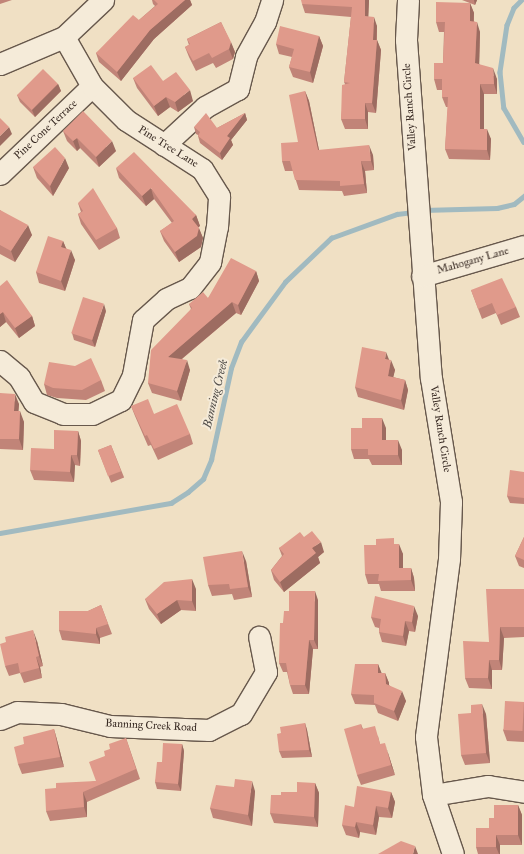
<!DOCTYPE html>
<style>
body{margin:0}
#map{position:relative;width:524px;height:854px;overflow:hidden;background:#f0e0c4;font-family:"IM FELL Great Primer",serif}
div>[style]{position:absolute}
.stream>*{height:4.5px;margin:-2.25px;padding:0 2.25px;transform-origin:2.25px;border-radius:2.25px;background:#a1bac0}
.roads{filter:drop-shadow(1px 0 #67584c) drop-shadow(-1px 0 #67584c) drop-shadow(0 1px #67584c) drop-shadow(0 -1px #67584c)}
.minor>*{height:21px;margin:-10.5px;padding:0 10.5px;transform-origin:10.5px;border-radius:10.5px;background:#f5ebd9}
.wall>*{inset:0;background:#c18478;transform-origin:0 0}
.shaded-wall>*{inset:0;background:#9d6c61}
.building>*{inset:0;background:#e09a8b;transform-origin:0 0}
span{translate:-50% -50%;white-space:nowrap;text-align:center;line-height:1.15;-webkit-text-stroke:4px #f5ebd9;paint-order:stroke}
.street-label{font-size:11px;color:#392b24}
.water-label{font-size:12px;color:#534f4b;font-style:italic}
</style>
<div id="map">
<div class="stream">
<i style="left:522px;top:0;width:11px;rotate:135deg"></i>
<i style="left:514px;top:8px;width:18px;rotate:112deg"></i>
<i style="left:507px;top:25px;width:48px;rotate:98.5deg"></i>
<i style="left:500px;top:72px;width:36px;rotate:84deg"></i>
<i style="left:504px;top:108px;width:39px;rotate:60deg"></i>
<i style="left:423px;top:210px;width:74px;rotate:-1.5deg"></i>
<i style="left:497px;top:208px;width:17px;rotate:-13deg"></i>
<i style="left:514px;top:204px;width:13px;rotate:-39deg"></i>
<i style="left:0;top:533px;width:174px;rotate:-10deg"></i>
<i style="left:171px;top:503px;width:20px;rotate:-33deg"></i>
<i style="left:188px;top:492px;width:20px;rotate:-41deg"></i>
<i style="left:203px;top:479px;width:21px;rotate:-67deg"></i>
<i style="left:211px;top:460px;width:94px;rotate:-77.7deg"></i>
<i style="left:231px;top:368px;width:28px;rotate:-69deg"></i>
<i style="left:241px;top:342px;width:74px;rotate:-53.7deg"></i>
<i style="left:285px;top:282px;width:64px;rotate:-43.7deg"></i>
<i style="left:331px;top:238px;width:70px;rotate:-20deg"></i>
<i style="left:397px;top:214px;width:17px;rotate:-7deg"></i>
</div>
<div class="roads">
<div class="minor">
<i style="left:408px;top:0;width:40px;rotate:92.9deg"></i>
<i style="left:406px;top:40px;width:339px;rotate:85.8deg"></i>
<i style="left:431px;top:378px;width:126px;rotate:80.8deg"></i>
<i style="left:451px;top:502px;width:57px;rotate:92deg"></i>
<i style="left:449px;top:559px;width:179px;rotate:97.4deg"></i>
<i style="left:426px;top:737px;width:58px;rotate:83.1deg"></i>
<i style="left:433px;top:795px;width:62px;rotate:71.3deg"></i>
<i style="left:0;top:64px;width:69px;rotate:-22.9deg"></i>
<i style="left:64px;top:37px;width:54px;rotate:-43.5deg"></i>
<i style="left:164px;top:145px;width:56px;rotate:-42.8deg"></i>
<i style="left:205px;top:107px;width:38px;rotate:-29deg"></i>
<i style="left:238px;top:89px;width:34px;rotate:-76deg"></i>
<i style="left:246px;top:56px;width:39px;rotate:-61deg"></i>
<i style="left:265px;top:22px;width:23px;rotate:-72deg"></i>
<i style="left:0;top:174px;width:127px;rotate:-43.7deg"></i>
<i style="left:422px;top:276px;width:106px;rotate:-16.4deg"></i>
<i style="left:0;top:361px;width:25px;rotate:40deg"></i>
<i style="left:19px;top:377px;width:29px;rotate:59deg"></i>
<i style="left:34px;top:402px;width:31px;rotate:22deg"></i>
<i style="left:63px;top:414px;width:29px"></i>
<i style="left:92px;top:414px;width:32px;rotate:-26deg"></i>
<i style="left:121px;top:400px;width:28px;rotate:-64deg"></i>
<i style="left:133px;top:375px;width:56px;rotate:-79.7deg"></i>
<i style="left:143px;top:320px;width:31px;rotate:-42deg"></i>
<i style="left:166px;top:299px;width:26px;rotate:-25deg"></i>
<i style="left:190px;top:288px;width:33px;rotate:-52deg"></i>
<i style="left:210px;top:262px;width:36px;rotate:-79deg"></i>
<i style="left:217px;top:227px;width:31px;rotate:-86deg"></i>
<i style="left:219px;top:196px;width:32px;rotate:-122deg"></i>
<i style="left:202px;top:169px;width:90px;rotate:-147.2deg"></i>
<i style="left:126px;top:120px;width:48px;rotate:-135deg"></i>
<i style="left:92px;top:86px;width:56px;rotate:-119.7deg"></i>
<i style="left:0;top:719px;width:18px;rotate:-22deg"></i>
<i style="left:17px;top:712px;width:44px;rotate:2.6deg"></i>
<i style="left:61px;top:714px;width:50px;rotate:13.8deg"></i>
<i style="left:110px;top:726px;width:99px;rotate:2.3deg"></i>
<i style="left:209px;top:730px;width:36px;rotate:-27deg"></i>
<i style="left:241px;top:714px;width:49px;rotate:-59.2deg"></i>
<i style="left:266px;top:672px;width:36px;rotate:-101deg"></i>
<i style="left:433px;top:795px;width:56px;rotate:-9.3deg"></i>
<i style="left:488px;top:786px;width:36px;rotate:9deg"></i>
</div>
</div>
<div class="wall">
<i style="clip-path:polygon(0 0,12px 0,0 4px)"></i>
<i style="clip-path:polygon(152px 0,190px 0,192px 5px,154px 39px,121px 81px,99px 62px,96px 53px,139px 20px,155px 6px,153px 4px)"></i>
<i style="clip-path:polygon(369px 0,368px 17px,377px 26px,377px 40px,381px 50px,376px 113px,368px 112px,368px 129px,345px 129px,341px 119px,345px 84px,344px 82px,351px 17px,305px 13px,302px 4px)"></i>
<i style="clip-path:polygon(462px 0,477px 0,475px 5px)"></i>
<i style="clip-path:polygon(470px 3px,474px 13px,474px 21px,480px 32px,479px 64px,497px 79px,497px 94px,484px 94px,484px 129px,491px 139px,490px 160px,449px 159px,445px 149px,448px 107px,446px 107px,442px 97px,442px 90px,437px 90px,434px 79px,443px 63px,444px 32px,439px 32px,436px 22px)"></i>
<i style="clip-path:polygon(221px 22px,235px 52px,233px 59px,216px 68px,213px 63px,196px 71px,189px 57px,185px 47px,189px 45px,187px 39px)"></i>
<i style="clip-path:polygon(319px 36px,323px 46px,313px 83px,293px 77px,289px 67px,292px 57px,279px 54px,276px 44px)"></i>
<i style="clip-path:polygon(133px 78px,163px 81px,193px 101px,178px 112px,170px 107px,158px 116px,137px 88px)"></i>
<i style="clip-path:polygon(58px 84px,61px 91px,35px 117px,20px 102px,17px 95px)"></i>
<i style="clip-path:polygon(305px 91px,309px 101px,319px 150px,373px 155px,374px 170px,365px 171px,367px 193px,344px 196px,342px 191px,299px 190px,293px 171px,285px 171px,282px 161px,298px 142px)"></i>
<i style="clip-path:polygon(245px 113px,247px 120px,231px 140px,233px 145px,222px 160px,200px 143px,198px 136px,198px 135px,196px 134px,194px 127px,217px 128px)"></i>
<i style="clip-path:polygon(63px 131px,116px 151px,99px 167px,80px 148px,77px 151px,67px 141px)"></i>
<i style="clip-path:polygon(33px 167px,69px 168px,53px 196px,37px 178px)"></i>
<i style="clip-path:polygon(116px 168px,196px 215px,200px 226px,198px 227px,203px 238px,201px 247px,179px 262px,164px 241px,160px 231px,172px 223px,154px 199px,146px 206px,119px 178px)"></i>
<i style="clip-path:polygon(78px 203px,117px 228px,120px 238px,99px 250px,81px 224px,78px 214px,81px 212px)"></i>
<i style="clip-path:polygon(0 210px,32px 235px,15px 262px,0 254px)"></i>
<i style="clip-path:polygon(63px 241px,66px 248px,75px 260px,65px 291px,39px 283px,36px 272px)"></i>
<i style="clip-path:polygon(256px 271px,259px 281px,241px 315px,236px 313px,182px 359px,190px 370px,181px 401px,152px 393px,148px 383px,191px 309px,189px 304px,208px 298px)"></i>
<i style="clip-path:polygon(0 286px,32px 316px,35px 326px,19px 338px,6px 322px,0 327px)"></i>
<i style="clip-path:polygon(471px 290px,516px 307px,520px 317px,501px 325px,496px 313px,482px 319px)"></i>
<i style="clip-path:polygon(106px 311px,95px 347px,74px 340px,72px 333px)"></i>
<i style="clip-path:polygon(389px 360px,395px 370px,393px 377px,405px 380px,408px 390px,404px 410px,358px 397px,355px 387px)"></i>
<i style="clip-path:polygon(101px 380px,105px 391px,86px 400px,57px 398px,47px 395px,44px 384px)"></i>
<i style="clip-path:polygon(0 393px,19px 404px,18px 411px,24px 422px,23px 450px,0 449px)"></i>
<i style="clip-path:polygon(131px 406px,154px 414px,190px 434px,193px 444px,158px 460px,151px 445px,148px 446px,135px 416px)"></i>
<i style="clip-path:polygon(386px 428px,386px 440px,402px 450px,402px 465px,372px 465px,369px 459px,354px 459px,351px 449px)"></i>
<i style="clip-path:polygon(78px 431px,81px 441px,80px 466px,75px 465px,74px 482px,34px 480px,30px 470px,54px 449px)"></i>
<i style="left:111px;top:445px;width:35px;height:14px;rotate:68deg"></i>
<i style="clip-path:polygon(524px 472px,524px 504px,510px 503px,507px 496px)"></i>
<i style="clip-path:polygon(304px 537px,324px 552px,318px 557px,320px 563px,284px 592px,274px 580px,271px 570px,282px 556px,279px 548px)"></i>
<i style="clip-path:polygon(524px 537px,524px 568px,519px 566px,515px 556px)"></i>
<i style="clip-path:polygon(396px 544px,403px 554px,403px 568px,411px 568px,414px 578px,415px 591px,381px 591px,379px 584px,368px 584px,365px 574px)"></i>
<i style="clip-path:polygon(246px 561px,252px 597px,234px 600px,232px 594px,212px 596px,208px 585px)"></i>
<i style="clip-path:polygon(196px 589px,196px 611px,181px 610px,161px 624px,149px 609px,145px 599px)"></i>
<i style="clip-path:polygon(524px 589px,524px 637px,504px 638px,502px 670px,492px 670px,492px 689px,469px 688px,465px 678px,489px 642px)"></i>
<i style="clip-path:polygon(318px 600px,318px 649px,313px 649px,309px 694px,293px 694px,290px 685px,287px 672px,283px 672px,279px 663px,283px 623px,289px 611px)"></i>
<i style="clip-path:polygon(101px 605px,112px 634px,100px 638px,100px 644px,62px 640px,59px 630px,88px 611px)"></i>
<i style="clip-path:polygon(418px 616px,415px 632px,409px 631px,406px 646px,382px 642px,379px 632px,379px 628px,375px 627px,371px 617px)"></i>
<i style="clip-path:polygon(37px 641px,43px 666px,40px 667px,42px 678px,24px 683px,20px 673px,9px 676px,5px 666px)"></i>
<i style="clip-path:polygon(378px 664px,381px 673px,385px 673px,389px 683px,389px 685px,406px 701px,398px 721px,378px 713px,375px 705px,355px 704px,351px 694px)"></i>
<i style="clip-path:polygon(524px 702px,524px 742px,507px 741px,503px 730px)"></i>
<i style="clip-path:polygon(471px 713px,486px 714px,490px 763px,465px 765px,461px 755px)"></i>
<i style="clip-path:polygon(305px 723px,307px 730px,312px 757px,282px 758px,279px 751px)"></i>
<i style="clip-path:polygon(361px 724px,363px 729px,378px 736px,380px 744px,388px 753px,395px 775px,361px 785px,357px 775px)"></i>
<i style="clip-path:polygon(54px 729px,57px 740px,64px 767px,22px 774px,18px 764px,24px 744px)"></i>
<i style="clip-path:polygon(126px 738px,140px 779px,87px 802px,87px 817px,50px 821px,46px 811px,56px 788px,96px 781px,105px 756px,110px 749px)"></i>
<i style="clip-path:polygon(182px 744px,184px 751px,181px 791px,157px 789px,155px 782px,162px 762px)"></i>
<i style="clip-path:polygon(315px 783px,319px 793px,318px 827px,274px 823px,270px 813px,281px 795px,297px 792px)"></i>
<i style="clip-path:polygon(255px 791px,252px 826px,213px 818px,210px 808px)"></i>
<i style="clip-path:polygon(391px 792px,395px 802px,392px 818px,379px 817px,376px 835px,360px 832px,359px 838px,346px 835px,342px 825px,354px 807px)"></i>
<i style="clip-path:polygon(518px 805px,522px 815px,522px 845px,500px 845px,500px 854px,478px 854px,476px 847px,489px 828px,494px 818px)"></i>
</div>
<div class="shaded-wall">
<i style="clip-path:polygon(185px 0,190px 0,192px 5px,154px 39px,121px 81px,117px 72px,150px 30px)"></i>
<i style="clip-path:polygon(365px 0,369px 0,368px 26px,365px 16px)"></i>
<i style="clip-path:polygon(474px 0,477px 0,475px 5px)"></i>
<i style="clip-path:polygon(470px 3px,474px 13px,473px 31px,470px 21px)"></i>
<i style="clip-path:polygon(374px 17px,377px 26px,376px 49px,373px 40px)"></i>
<i style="clip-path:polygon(477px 22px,480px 32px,479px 73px,475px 63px)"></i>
<i style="clip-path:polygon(319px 36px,323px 46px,313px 83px,310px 72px)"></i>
<i style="clip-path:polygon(377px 40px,381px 50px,376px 113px,372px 103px)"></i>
<i style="clip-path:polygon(231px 42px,235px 52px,233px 59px,229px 49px)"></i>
<i style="clip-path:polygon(493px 68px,497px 79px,497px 94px,494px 84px)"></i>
<i style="clip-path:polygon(58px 84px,61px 91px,35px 117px,32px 110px)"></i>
<i style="clip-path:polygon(480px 84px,484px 94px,484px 139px,480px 129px)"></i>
<i style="clip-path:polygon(190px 90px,193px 101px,178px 112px,175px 102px)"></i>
<i style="clip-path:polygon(305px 91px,309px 101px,321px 160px,318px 150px)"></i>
<i style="clip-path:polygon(166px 97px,170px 107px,158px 116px,154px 106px)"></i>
<i style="clip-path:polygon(365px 103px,368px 112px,368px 129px,365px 119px)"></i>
<i style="clip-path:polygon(245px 113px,247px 120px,231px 140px,233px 145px,222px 160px,220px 153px,227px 136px)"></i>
<i style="clip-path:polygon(9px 127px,12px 134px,0 146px,0 136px)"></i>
<i style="clip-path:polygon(487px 129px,491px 139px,490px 160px,487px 150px)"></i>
<i style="clip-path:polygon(77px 138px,80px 148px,77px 151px,73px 141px)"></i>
<i style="clip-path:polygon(112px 141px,116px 151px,99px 167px,96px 157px)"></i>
<i style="clip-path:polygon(369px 145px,373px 155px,374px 170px,371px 161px)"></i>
<i style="clip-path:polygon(65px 158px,69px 168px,53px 196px,50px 186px)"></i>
<i style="clip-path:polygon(361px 161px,365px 171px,367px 193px,364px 184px)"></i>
<i style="clip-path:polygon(151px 188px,154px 199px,146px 206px,142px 196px)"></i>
<i style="clip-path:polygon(196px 215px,200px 226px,196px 229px,192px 219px)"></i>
<i style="clip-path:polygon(28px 225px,32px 235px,15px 262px,11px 251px)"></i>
<i style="clip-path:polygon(199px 228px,203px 238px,201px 247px,179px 262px,175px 252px)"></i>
<i style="clip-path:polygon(63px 241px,67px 251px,61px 247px)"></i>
<i style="clip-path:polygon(71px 250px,75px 260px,65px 291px,61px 281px)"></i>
<i style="clip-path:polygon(256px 271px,259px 281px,241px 315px,238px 305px)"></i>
<i style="clip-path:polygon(232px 302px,236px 313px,172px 367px,168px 357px)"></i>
<i style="clip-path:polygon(104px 304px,106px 311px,95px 347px,92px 340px)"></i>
<i style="clip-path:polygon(3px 312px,6px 322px,0 327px,0 314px)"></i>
<i style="clip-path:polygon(32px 316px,35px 326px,19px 338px,15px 328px)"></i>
<i style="clip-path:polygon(386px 352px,390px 362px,385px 359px)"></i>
<i style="clip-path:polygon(187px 360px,190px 370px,181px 401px,177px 391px)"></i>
<i style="clip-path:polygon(391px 360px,395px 370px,391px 387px,388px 376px)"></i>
<i style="clip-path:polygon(405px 380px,408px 390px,404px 410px,401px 400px)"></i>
<i style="clip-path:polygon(15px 394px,19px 404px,18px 421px,14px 411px)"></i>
<i style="clip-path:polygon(20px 411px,24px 422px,23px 450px,19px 439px)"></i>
<i style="clip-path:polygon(382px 418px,386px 428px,386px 450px,382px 440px)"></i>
<i style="clip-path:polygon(78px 431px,81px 441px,80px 466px,77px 455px)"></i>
<i style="clip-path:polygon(398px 440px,402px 450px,402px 465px,398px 455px)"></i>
<i style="clip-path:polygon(71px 455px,75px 465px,74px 482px,70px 472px)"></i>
<i style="clip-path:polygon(321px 542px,324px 552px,318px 557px,320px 563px,284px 592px,280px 582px,312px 548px)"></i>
<i style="clip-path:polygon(399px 544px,403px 554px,403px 578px,399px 568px)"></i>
<i style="clip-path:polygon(242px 551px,246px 561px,252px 597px,248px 587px)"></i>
<i style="clip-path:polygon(411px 568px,414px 578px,415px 591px,411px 580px)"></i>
<i style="clip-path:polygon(192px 579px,196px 589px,196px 611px,192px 601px)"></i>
<i style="clip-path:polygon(315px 591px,318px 600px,318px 649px,314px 640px)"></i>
<i style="clip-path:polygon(177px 600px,181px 610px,161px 624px,157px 614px)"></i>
<i style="clip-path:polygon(414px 606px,418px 616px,415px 632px,412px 622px)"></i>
<i style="clip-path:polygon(405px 621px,409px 631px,406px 646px,403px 636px)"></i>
<i style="clip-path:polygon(500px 627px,504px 638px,502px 670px,499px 660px)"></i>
<i style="clip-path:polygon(96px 628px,100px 638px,100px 644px,96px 634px)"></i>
<i style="clip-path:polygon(33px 630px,37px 641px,43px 666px,39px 656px)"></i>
<i style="clip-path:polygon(309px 640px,313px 649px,309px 694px,305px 685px)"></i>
<i style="clip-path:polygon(36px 657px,40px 667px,42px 678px,39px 668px)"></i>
<i style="clip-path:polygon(489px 660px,492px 670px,492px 689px,488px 678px)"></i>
<i style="clip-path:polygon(378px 664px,382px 674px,378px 673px)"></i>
<i style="clip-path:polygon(385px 673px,389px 683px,389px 694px,386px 684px)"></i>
<i style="clip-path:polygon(402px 691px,406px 701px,398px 721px,394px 711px)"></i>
<i style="clip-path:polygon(482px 704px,486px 714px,490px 763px,486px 753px)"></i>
<i style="clip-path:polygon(305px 723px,307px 730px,312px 757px,309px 750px)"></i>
<i style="clip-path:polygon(54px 729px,57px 740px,64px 767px,60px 757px)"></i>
<i style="clip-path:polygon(385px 743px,388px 753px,395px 775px,391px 765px)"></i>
<i style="clip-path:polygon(182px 744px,184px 751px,181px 791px,178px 784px)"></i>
<i style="clip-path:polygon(252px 781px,255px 791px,252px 826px,248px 815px)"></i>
<i style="clip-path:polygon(315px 783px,319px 793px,318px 827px,314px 817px)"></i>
<i style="clip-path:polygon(83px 792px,87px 802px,87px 817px,84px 807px)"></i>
<i style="clip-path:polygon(391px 792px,395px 802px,392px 818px,388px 808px)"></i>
<i style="clip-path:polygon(518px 805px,522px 815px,522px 845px,518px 835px)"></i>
<i style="clip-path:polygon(376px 806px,379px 817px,376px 835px,373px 825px)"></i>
<i style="clip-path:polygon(356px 822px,360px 832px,359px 838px,355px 827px)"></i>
<i style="clip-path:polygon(496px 835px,500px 845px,500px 854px,499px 854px,496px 847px)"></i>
<i style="clip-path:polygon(415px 846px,418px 854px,413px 854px)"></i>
</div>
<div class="building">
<i style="clip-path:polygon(154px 0,185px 0,150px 30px,117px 72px,96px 53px,133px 15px,139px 20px,158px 4px)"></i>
<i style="clip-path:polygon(301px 0,365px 0,365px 16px,374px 17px,373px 40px,377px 40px,372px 103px,365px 103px,365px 119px,341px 119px,342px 85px,350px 83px,344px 82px,352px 7px,302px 4px)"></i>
<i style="clip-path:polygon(436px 2px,470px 3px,470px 21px,477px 22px,475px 63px,493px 68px,494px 84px,480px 84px,480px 129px,487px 129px,487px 150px,445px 149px,448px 97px,442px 97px,442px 79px,434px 79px,434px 63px,443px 63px,445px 22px,436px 22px)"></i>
<i style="clip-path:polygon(221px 22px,231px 42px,229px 49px,212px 58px,209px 53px,193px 61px,185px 47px,190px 44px,187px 39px)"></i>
<i style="clip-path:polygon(280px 26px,319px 36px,310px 72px,289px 67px,294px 49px,276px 44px)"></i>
<i style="clip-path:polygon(151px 65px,163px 81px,176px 72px,190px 90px,175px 102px,166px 97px,154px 106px,133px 78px)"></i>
<i style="left:43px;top:69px;width:21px;height:37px;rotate:45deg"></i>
<i style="clip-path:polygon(305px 91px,318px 150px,369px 145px,371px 161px,361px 161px,364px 184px,340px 186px,340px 181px,295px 180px,290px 161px,282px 161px,281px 143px,298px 142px,289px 95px)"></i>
<i style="clip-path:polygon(83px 111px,112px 141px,96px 157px,77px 138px,73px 141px,63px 131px)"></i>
<i style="clip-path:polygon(206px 113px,217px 128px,245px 113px,227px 136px,230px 138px,220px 153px,198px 136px,200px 132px,194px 127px)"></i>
<i style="clip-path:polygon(0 118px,9px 127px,0 136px)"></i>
<i style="clip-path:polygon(55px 147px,65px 158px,50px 186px,33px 167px)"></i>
<i style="clip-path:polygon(134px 152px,196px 215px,192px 219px,199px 228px,197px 236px,175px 252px,160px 231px,174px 221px,151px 188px,142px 196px,116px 168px)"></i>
<i style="clip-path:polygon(93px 188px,117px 228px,96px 240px,78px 214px,83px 211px,78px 203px)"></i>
<i style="clip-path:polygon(0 210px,28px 225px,11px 251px,0 245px)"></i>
<i style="clip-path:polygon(48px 236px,63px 241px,61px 247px,71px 250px,61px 281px,36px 272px)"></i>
<i style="clip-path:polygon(231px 258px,256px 271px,238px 305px,232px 302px,168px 357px,187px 360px,177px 391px,148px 383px,151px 350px,192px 308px,189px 304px,203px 292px,208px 298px)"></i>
<i style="clip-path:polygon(502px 278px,516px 307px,497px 315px,492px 303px,478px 309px,471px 290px)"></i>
<i style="clip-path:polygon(7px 280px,32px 316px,15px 328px,3px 312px,0 314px,0 286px)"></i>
<i style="left:83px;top:297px;width:22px;height:38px;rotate:18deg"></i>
<i style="clip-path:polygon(362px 347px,386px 352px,385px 359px,391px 360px,388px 376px,405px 380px,401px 400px,355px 387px)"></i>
<i style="clip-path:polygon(91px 358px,101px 380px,82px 390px,53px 388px,44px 384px,49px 362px,75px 366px)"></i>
<i style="clip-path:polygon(0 393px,15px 394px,14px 411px,20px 411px,19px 439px,0 439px)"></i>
<i style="clip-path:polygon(148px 399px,154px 414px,177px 404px,190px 434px,154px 449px,147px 435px,145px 436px,131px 406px)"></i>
<i style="clip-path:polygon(362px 418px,382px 418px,382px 440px,398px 440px,398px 455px,368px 455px,368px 449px,351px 449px,351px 428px,362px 428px)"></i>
<i style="clip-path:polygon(54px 430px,78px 431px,77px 455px,71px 455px,70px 472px,30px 470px,31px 448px,54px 449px)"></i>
<i style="left:111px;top:445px;width:28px;height:14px;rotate:69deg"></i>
<i style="clip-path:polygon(510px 470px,524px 472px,524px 498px,507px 496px)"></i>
<i style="clip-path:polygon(312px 531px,321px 542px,312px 548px,316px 553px,280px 582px,271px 570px,284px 554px,279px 548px,300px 532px,304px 537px)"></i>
<i style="clip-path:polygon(524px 537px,524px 560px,515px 556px)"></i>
<i style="clip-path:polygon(394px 538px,394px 544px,399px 544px,399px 568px,411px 568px,411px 580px,378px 581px,379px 574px,365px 574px,364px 545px,376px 545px,376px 539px)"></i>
<i style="clip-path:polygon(242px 551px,248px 587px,230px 589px,229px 584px,208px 585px,203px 557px)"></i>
<i style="clip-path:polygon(192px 579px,192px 601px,177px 600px,157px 614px,145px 599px,164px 582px)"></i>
<i style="clip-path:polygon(486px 589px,524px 589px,524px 627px,500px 627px,499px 660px,489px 660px,488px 678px,465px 678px,463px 641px,489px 642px)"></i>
<i style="clip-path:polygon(289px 591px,315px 591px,314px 640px,309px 640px,305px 685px,290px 685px,286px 663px,279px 663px,280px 623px,283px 623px,284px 611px,289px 611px)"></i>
<i style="clip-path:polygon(375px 596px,414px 606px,412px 622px,405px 621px,403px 636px,379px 632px,381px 619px,371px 617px)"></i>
<i style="clip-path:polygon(101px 605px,108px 624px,96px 628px,96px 634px,59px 630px,59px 611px,88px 611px)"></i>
<i style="clip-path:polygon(33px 630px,39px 656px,36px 657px,39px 668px,20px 673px,18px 663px,5px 666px,0 644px,6px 642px,5px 637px)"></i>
<i style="clip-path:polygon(355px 664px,378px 664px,378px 673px,385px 673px,386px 684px,402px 691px,394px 711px,374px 703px,374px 695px,351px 694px)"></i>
<i style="left:505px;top:701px;width:19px;height:29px;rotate:3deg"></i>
<i style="clip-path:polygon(482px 704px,486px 753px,461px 755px,458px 714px,471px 713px,471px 705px)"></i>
<i style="clip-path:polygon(305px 723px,309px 750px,279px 751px,277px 734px,281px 733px,280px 727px)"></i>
<i style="clip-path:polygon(361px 724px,362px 729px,375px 726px,380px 744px,385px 743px,391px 765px,357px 775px,344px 729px)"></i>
<i style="clip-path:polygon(54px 729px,60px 757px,18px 764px,14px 747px,24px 744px,23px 737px)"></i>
<i style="clip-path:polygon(126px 738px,136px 769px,83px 792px,84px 807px,46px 811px,45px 789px,56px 788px,56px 783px,96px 781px,89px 762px,105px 756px,104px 751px,110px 749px,109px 744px)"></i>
<i style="clip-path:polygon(163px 743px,182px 744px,178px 784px,155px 782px,157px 762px,162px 762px)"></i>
<i style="clip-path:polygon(235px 779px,252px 781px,248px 815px,210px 808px,216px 785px,234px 787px)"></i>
<i style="clip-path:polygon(297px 782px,315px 783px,314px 817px,270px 813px,271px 795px,281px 795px,281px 792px,297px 792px)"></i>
<i style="clip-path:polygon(357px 786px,391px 792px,388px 808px,376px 806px,373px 825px,356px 822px,355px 827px,342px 825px,345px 805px,354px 807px)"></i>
<i style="clip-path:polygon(494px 805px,518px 805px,518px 835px,496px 835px,496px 847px,476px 847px,476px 828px,489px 828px,489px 818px,494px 818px)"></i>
<i style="clip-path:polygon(401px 841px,415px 846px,413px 854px,378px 854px)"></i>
</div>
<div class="street-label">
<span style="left:410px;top:107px;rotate:-94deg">Valley Ranch Circle</span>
<span style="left:46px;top:130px;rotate:-43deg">Pine Cone Terrace</span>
<span style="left:168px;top:147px;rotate:32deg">Pine Tree Lane</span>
<span style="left:473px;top:261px;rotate:-16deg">Mahogany Lane</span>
<span style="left:440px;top:429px;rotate:81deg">Valley Ranch Circle</span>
<span style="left:151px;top:726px;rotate:3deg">Banning Creek Road</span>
</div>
<div class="water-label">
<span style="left:216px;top:394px;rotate:-76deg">Banning Creek</span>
</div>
</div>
